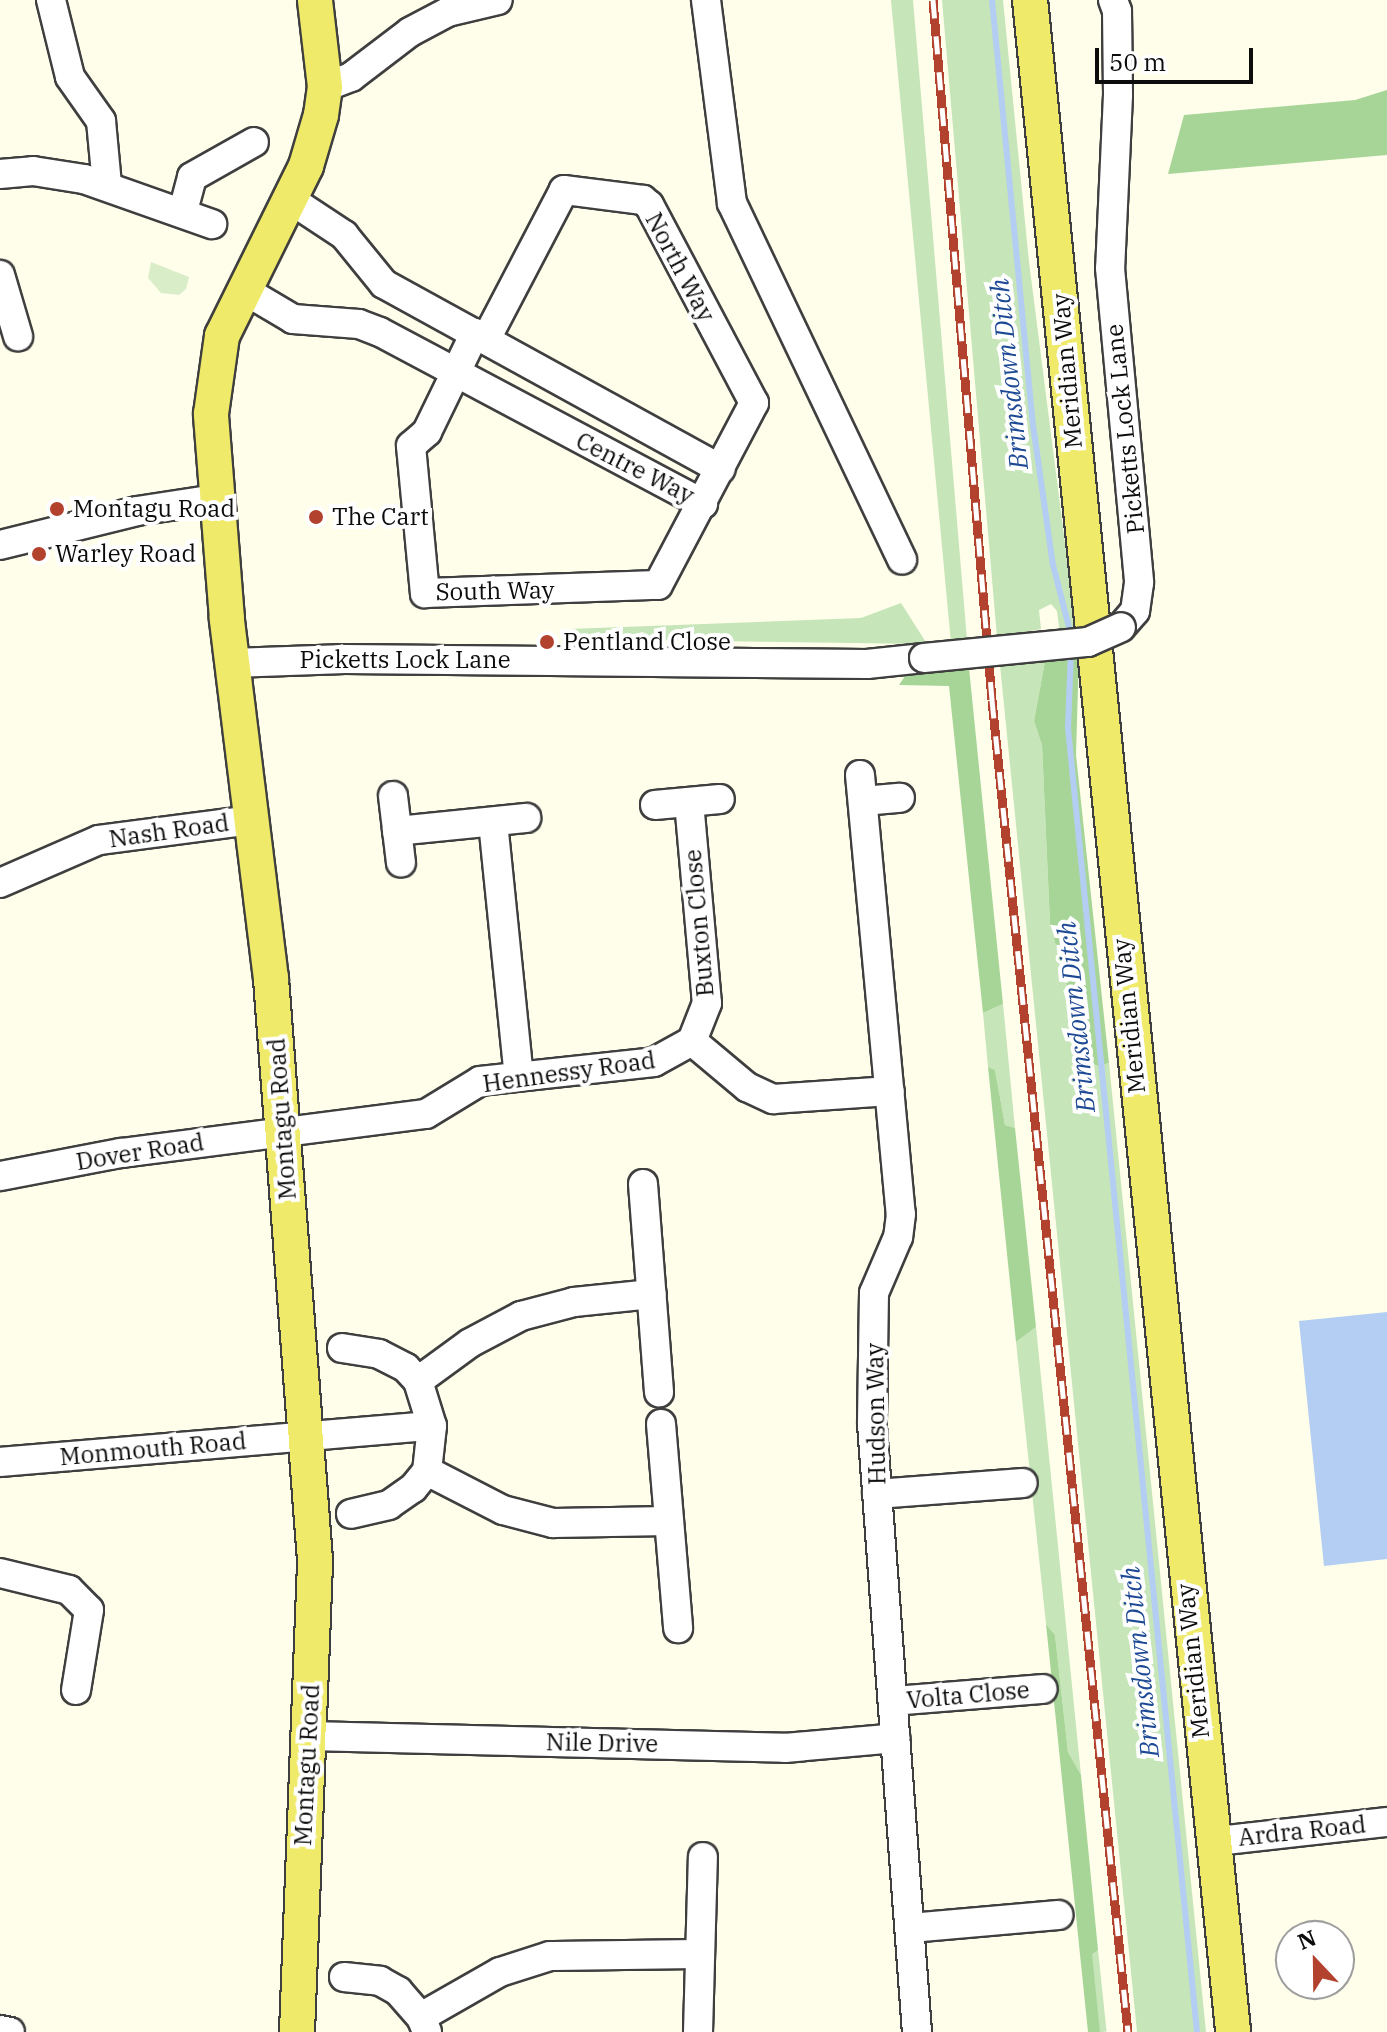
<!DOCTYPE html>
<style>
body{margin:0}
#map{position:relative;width:1387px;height:2032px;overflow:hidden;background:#fefeeb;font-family:"IBM Plex Serif",serif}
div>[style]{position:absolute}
.green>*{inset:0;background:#c6e5b8;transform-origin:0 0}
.forest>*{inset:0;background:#a7d598}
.pitch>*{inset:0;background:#daedc9}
.water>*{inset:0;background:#b3cef2}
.stream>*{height:6px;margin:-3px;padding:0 3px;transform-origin:3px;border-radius:3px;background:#b3cef2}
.roads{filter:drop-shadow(2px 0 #3f3f3f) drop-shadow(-2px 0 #3f3f3f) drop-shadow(0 2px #3f3f3f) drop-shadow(0 -2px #3f3f3f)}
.minor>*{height:28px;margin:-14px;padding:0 14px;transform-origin:14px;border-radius:14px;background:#fff}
.major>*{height:34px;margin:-17px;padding:0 17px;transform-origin:17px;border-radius:17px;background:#f0ea6a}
.rail>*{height:9px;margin-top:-4.5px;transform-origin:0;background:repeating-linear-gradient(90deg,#fff 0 18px,#b2412d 0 36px);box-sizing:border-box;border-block:2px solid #b2412d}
.bridges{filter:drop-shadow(2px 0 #3f3f3f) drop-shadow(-2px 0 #3f3f3f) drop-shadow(0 2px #3f3f3f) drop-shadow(0 -2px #3f3f3f)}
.minor-bridge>*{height:28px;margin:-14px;padding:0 14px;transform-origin:14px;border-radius:14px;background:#fff}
.dots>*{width:22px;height:22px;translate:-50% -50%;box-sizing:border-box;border:4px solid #fff;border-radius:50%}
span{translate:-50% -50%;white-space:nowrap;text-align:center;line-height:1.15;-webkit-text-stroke:8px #fff;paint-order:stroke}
.street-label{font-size:24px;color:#0c0c0c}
.poi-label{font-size:24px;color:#0c0c0c}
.left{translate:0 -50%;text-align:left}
.water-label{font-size:26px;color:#1e4995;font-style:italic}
.north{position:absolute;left:1275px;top:1920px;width:80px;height:80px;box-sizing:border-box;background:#fff;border:2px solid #9e9e9e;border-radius:50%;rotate:338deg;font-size:22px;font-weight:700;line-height:32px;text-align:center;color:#0c0c0c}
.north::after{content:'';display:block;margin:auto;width:28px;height:36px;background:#b2412d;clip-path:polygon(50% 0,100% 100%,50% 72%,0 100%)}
.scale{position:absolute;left:1095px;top:48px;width:158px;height:36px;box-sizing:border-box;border:4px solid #0c0c0c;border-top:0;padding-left:10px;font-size:24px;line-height:28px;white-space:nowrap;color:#0c0c0c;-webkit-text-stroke:6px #fff;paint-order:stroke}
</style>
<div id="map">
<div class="green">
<i style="clip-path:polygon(891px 0,913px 0,967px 640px,951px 643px)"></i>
<i style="clip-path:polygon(942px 0,1003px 0,1029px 262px,1079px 653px,1063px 659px,1057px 611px,1051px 604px,1039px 610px,1041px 629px,997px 637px)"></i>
<i style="clip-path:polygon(901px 603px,927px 644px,569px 639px,569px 629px,861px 618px)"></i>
<i style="clip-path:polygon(1045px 661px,1034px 721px,1042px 745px,1050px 924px,1087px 1061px,1098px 1066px,1109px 1063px,1206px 2032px,1137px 2032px,1000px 665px)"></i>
<i style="clip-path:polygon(1003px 1004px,1015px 1128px,1005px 1125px,995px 1070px,988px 1067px,983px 1013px)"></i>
<i style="clip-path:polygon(1036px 1327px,1081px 1775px,1068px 1752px,1055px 1635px,1046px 1624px,1016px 1342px)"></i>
<i style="left:1098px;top:1950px;width:82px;height:7px;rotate:84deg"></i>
</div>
<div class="forest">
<i style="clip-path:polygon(1387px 90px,1387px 155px,1168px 174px,1184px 115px,1355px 100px)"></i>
<i style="clip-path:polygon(1079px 653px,1076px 755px,1109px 1063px,1098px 1066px,1087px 1061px,1050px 924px,1042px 745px,1034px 721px,1045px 661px)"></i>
<i style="clip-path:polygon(969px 668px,1003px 1004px,983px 1013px,949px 686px,899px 685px,905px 676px)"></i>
<i style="clip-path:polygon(988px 1067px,995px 1070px,1005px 1125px,1015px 1128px,1036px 1327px,1016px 1342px)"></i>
<i style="clip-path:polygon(1046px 1624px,1055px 1635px,1068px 1752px,1081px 1775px,1098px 1950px,1092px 1954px,1100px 2032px,1088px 2032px)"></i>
</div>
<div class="pitch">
<i style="clip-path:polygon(151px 262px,189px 277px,186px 289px,179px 295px,161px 293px,148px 278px)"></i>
</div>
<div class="water">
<i style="clip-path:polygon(1387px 1312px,1387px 1559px,1324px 1566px,1299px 1321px)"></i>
</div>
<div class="stream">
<i style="left:992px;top:0;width:427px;rotate:84.5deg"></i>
<i style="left:1033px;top:425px;width:141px;rotate:81.9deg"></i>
<i style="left:1053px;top:565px;width:72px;rotate:75.6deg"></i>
<i style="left:1071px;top:650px;width:78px;rotate:92.2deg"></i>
<i style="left:1068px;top:728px;width:1310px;rotate:84.35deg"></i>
</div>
<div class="roads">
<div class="minor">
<i style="left:51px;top:0;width:79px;rotate:76.1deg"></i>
<i style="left:70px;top:77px;width:54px;rotate:54.8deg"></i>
<i style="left:101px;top:121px;width:64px;rotate:84.6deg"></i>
<i style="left:706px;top:0;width:205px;rotate:82.7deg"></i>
<i style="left:732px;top:203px;width:395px;rotate:64.5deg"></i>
<i style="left:1113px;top:0;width:12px;rotate:70deg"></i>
<i style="left:1117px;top:11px;width:84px;rotate:89.3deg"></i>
<i style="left:1118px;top:95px;width:173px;rotate:92.6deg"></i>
<i style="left:1110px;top:268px;width:316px;rotate:84.7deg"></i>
<i style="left:1139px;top:583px;width:28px;rotate:98deg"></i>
<i style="left:1135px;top:611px;width:21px;rotate:131deg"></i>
<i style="left:325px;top:87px;width:28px;rotate:-21deg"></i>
<i style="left:351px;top:77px;width:74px;rotate:-37.3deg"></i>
<i style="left:410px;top:32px;width:43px;rotate:-27.8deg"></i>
<i style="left:448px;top:12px;width:51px;rotate:-13.5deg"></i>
<i style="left:0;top:174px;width:33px;rotate:-5deg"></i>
<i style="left:33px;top:171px;width:52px;rotate:8.9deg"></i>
<i style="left:84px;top:179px;width:136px;rotate:19.4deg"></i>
<i style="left:291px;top:200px;width:64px;rotate:33.4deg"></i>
<i style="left:344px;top:235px;width:63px;rotate:50.8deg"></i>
<i style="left:384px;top:284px;width:384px;rotate:28.8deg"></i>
<i style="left:183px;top:211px;width:35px;rotate:-75deg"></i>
<i style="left:192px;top:177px;width:71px;rotate:-29.4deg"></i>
<i style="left:0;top:275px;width:64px;rotate:73.6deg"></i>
<i style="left:244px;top:290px;width:57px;rotate:30.6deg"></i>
<i style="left:293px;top:319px;width:66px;rotate:4.3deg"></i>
<i style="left:359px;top:324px;width:22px;rotate:21deg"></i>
<i style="left:380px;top:332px;width:366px;rotate:28deg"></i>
<i style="left:475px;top:333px;width:110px;rotate:115.9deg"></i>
<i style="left:427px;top:432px;width:21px;rotate:139deg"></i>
<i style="left:411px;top:446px;width:148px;rotate:84.6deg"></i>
<i style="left:425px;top:593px;width:233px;rotate:-2deg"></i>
<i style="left:658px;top:585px;width:206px;rotate:-62.2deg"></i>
<i style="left:754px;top:403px;width:224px;rotate:-117.9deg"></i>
<i style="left:649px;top:205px;width:8px;rotate:-140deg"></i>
<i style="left:643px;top:200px;width:80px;rotate:-172.8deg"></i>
<i style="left:564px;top:190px;width:168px;rotate:117.6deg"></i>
<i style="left:0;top:545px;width:141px;rotate:-13.9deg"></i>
<i style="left:137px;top:511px;width:79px;rotate:-8.7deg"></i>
<i style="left:232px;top:663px;width:113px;rotate:-2deg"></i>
<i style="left:345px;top:659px;width:522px;rotate:0.55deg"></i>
<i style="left:867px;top:664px;width:57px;rotate:-6deg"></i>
<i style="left:860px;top:775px;width:441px;rotate:84.7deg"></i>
<i style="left:901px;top:1214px;width:23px;rotate:97deg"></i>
<i style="left:898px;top:1237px;width:61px;rotate:113.2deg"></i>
<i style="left:874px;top:1293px;width:131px;rotate:90.9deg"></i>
<i style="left:872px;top:1424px;width:610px;rotate:85.77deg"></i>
<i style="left:393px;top:796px;width:67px;rotate:83.2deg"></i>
<i style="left:863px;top:801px;width:37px;rotate:-5deg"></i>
<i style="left:689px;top:802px;width:202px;rotate:84.9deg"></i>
<i style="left:707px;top:1003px;width:41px;rotate:111.5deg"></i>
<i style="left:655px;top:805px;width:65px;rotate:-5.3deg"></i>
<i style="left:493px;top:822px;width:255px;rotate:84.2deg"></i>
<i style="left:397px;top:831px;width:130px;rotate:-5.8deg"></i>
<i style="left:0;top:883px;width:108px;rotate:-23.5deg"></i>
<i style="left:99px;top:840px;width:153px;rotate:-7.5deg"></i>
<i style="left:0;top:1176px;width:123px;rotate:-10.8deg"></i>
<i style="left:121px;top:1153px;width:307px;rotate:-7.3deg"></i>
<i style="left:426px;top:1114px;width:63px;rotate:-31.4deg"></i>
<i style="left:480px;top:1081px;width:175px;rotate:-6.2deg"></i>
<i style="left:654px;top:1062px;width:43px;rotate:-28.9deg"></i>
<i style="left:692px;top:1041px;width:72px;rotate:39.9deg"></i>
<i style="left:747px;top:1087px;width:29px;rotate:25deg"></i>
<i style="left:773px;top:1099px;width:117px;rotate:-3.9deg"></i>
<i style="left:643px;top:1184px;width:209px;rotate:85.6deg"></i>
<i style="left:342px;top:1348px;width:37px;rotate:9deg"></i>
<i style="left:379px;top:1354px;width:30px;rotate:27deg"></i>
<i style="left:406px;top:1368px;width:18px;rotate:47deg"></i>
<i style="left:418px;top:1381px;width:47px;rotate:72.7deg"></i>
<i style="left:432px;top:1426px;width:45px;rotate:96.3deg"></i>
<i style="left:427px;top:1471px;width:22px;rotate:129deg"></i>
<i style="left:413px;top:1488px;width:29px;rotate:145deg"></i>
<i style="left:389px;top:1505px;width:39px;rotate:167deg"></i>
<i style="left:418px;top:1381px;width:64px;rotate:-36.2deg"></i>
<i style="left:470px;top:1343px;width:58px;rotate:-27.9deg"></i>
<i style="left:521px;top:1316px;width:55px;rotate:-14.8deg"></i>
<i style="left:574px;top:1302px;width:78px;rotate:-5.9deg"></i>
<i style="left:661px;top:1424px;width:205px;rotate:85.2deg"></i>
<i style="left:0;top:1462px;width:433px;rotate:-4.8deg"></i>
<i style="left:427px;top:1471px;width:85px;rotate:27.2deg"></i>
<i style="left:503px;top:1510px;width:52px;rotate:14.6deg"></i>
<i style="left:553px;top:1523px;width:116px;rotate:-1deg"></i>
<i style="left:877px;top:1494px;width:146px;rotate:-4.3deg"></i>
<i style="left:0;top:1573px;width:71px;rotate:13.8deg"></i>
<i style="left:69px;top:1590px;width:28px;rotate:45deg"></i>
<i style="left:89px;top:1610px;width:81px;rotate:99.2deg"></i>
<i style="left:893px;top:1701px;width:150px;rotate:-4.6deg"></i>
<i style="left:309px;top:1736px;width:476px;rotate:1.4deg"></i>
<i style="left:785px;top:1748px;width:111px;rotate:-5.1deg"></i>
<i style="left:1217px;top:1841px;width:171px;rotate:-6.4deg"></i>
<i style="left:910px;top:1928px;width:149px;rotate:-5deg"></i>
<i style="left:344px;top:1977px;width:36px;rotate:6deg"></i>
<i style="left:380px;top:1981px;width:21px;rotate:29deg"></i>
<i style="left:398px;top:1991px;width:35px;rotate:49deg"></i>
<i style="left:421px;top:2017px;width:16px;rotate:68deg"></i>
<i style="left:421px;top:2017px;width:91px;rotate:-29.7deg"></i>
<i style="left:500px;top:1972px;width:52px;rotate:-17.7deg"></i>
<i style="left:550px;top:1956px;width:150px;rotate:-0.8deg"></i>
<i style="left:0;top:2030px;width:10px;rotate:11deg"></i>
<i style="left:698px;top:2032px;width:175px;rotate:-88.4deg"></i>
</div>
<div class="major">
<i style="left:1030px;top:0;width:2042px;rotate:84.29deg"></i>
<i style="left:297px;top:2032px;width:472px;rotate:-87.8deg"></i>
<i style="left:315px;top:1560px;width:583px;rotate:-94.33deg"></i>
<i style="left:271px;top:979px;width:363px;rotate:-97deg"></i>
<i style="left:227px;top:619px;width:206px;rotate:-94.5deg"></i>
<i style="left:211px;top:414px;width:79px;rotate:-82deg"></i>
<i style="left:222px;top:336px;width:190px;rotate:-63.7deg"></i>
<i style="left:306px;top:166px;width:53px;rotate:-73.6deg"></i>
<i style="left:321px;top:115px;width:28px;rotate:-82deg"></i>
<i style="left:325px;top:87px;width:88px;rotate:-96.6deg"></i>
</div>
</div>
<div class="rail">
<i style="left:933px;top:0;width:702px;rotate:85.18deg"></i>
<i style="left:992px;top:700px;width:1339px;rotate:84.17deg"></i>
</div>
<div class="bridges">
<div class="minor-bridge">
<i style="left:924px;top:658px;width:165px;rotate:-5.6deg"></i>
<i style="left:1088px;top:642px;width:36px;rotate:-24deg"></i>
</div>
</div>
<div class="dots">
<i style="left:57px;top:509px;background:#b2412d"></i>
<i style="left:316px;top:517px;background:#b2412d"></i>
<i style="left:39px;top:554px;background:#b2412d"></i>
<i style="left:547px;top:642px;background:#b2412d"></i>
</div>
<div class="street-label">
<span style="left:680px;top:267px;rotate:62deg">North Way</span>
<span style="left:1067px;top:371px;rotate:-95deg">Meridian Way</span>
<span style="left:1125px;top:429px;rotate:-96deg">Picketts Lock Lane</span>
<span style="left:635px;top:468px;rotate:27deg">Centre Way</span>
<span style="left:495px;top:591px;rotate:-1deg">South Way</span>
<span style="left:405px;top:660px">Picketts Lock Lane</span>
<span style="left:169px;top:831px;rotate:-8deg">Nash Road</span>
<span style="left:699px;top:923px;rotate:-95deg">Buxton Close</span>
<span style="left:1129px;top:1016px;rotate:-96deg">Meridian Way</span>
<span style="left:569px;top:1072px;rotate:-8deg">Hennessy Road</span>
<span style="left:282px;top:1119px;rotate:-94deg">Montagu Road</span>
<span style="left:140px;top:1152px;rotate:-9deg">Dover Road</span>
<span style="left:876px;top:1414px;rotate:-91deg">Hudson Way</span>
<span style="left:153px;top:1449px;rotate:-5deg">Monmouth Road</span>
<span style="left:1193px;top:1661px;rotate:-96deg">Meridian Way</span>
<span style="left:968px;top:1695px;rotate:-5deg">Volta Close</span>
<span style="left:602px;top:1743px;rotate:1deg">Nile Drive</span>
<span style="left:307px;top:1765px;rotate:-87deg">Montagu Road</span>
<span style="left:1302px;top:1831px;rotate:-6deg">Ardra Road</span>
</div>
<div class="poi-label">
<span class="left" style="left:73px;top:509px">Montagu Road</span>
<span class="left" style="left:332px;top:517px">The Cart</span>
<span class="left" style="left:55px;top:554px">Warley Road</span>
<span class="left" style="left:563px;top:642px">Pentland Close</span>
</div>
<div class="water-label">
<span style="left:1009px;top:374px;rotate:-96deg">Brimsdown Ditch</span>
<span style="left:1076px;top:1017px;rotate:-96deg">Brimsdown Ditch</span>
<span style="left:1140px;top:1662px;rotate:-96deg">Brimsdown Ditch</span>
</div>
<div class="north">N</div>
<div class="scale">50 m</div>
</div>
